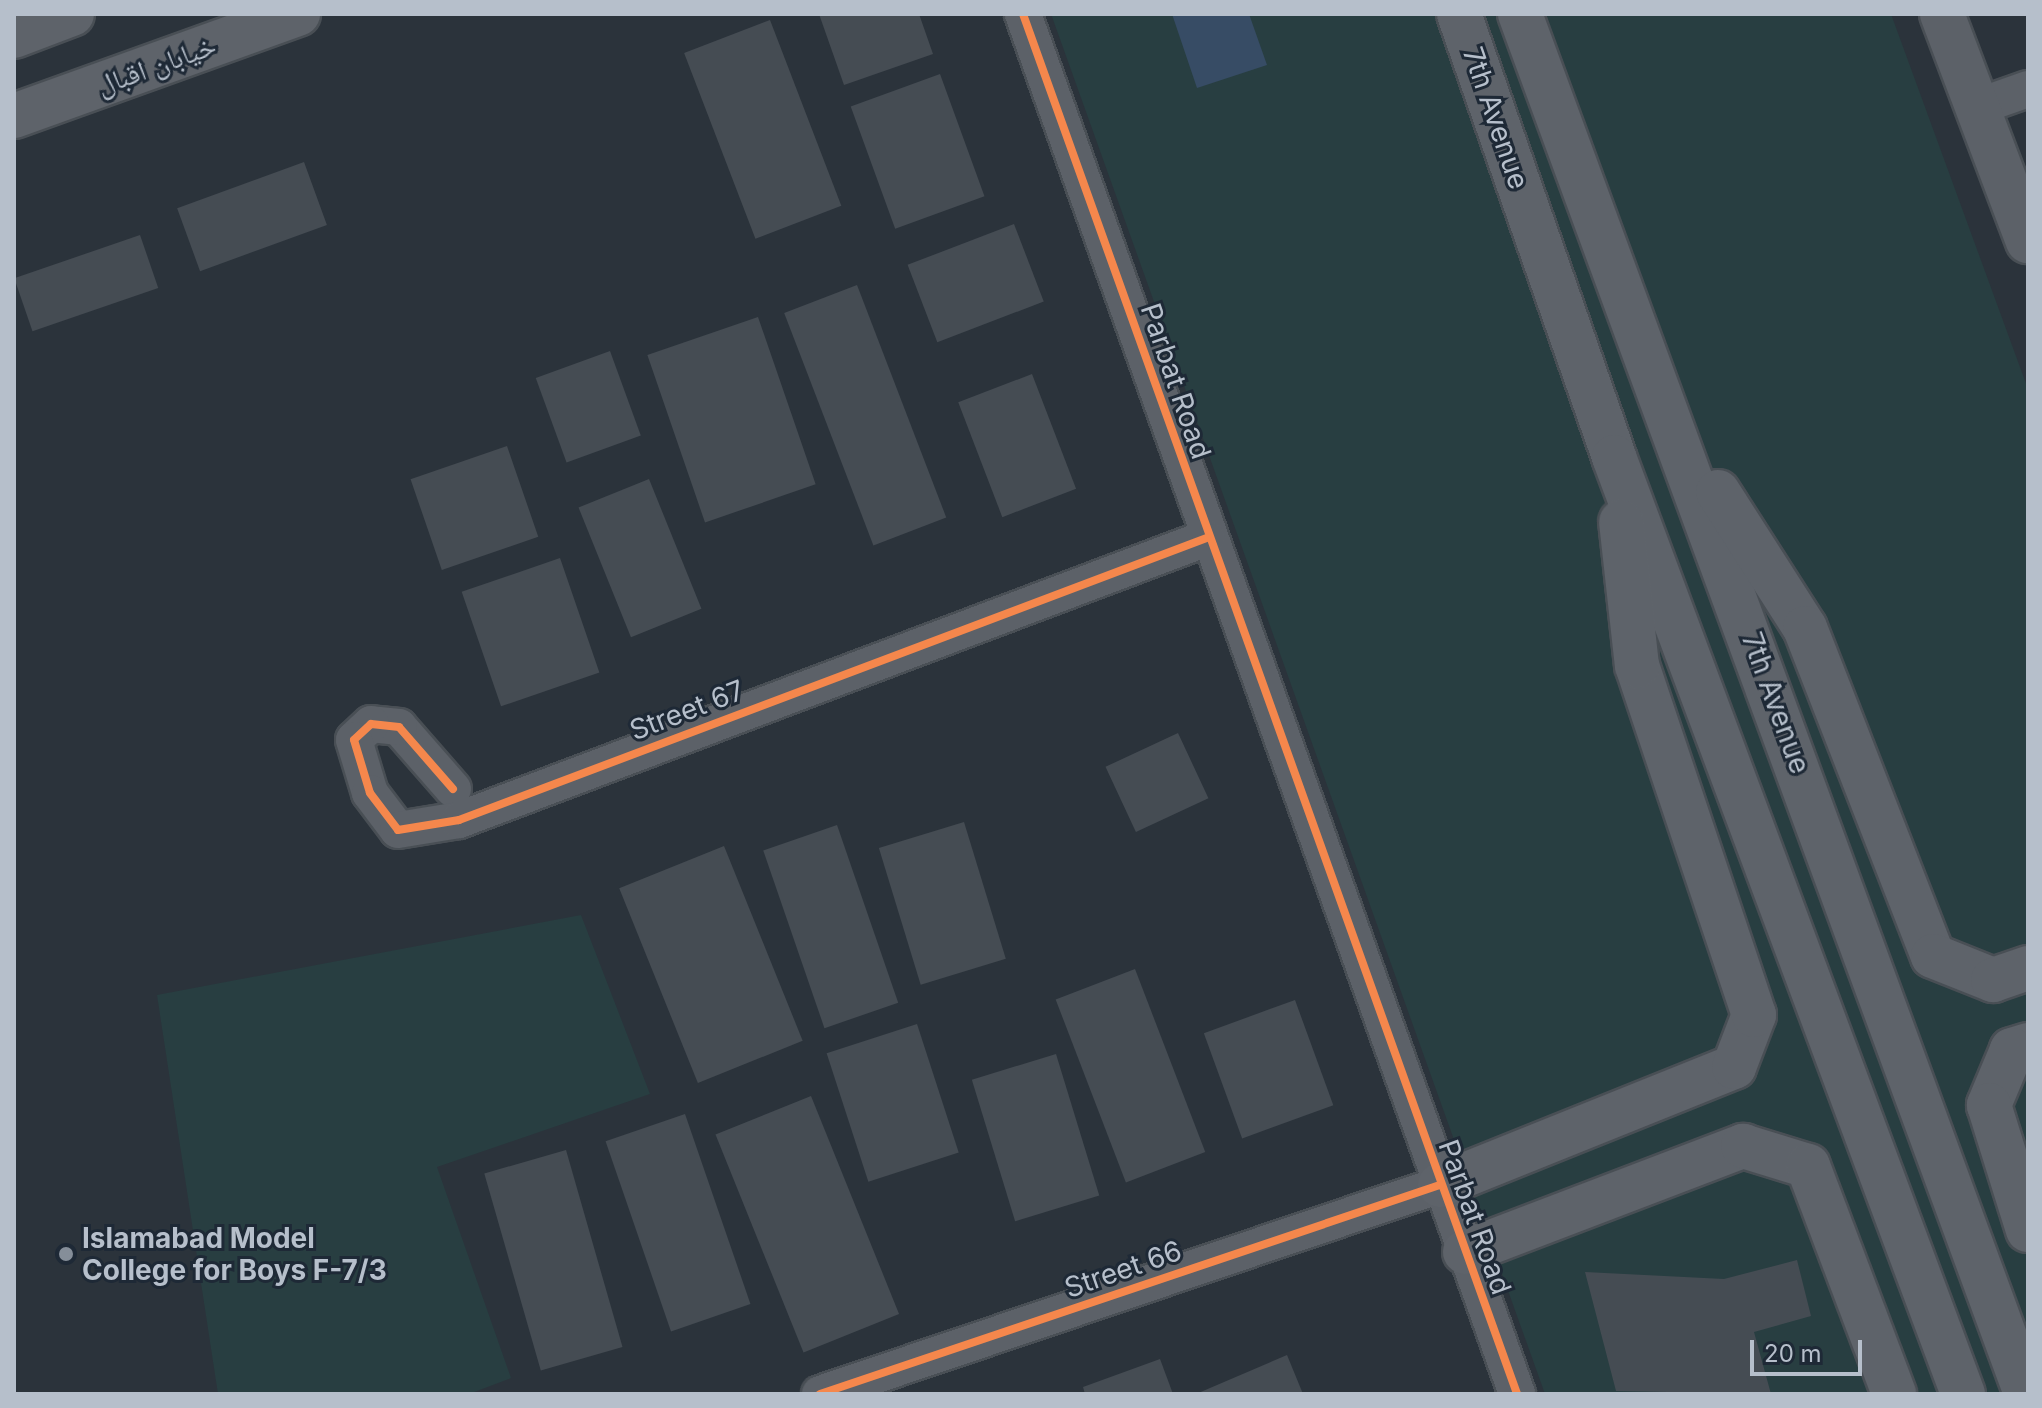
<!DOCTYPE html>
<meta charset="utf-8">
<style>
body{margin:0}
#map{position:relative;width:2042px;height:1408px;overflow:hidden;background:#2b333b;font-family:Inter,"Noto Naskh Arabic",sans-serif}
div>[style]{position:absolute}
.green>*{inset:0;background:#283e41}
.water>*{inset:0;background:#374c65}
.building>*{inset:0;background:#454c53;transform-origin:0 0}
.roads{filter:drop-shadow(2px 0 #494f55) drop-shadow(-2px 0 #494f55) drop-shadow(0 2px #494f55) drop-shadow(0 -2px #494f55)}
.minor>*{height:36px;margin:-18px;padding:0 18px;transform-origin:18px;border-radius:18px;background:#5c6168}
.tertiary>*{height:44px;margin:-22px;padding:0 22px;transform-origin:22px;border-radius:22px;background:#5c6168}
.primary>*{height:44px;margin:-22px;padding:0 22px;transform-origin:22px;border-radius:22px;background:#5e636a}
.cycleway>*{height:8px;margin:-4px;padding:0 4px;transform-origin:4px;border-radius:4px;background:#f5874c}
.dots>*{width:22px;height:22px;translate:-50% -50%;box-sizing:border-box;border:4px solid #1e2936;border-radius:50%}
span{translate:-50% -50%;white-space:nowrap;text-align:center;line-height:1.15;-webkit-text-stroke:6px #1e2936;paint-order:stroke}
.street-label{font-size:28px;color:#b6bfcb}
.poi-label{font-size:28px;color:#b6bfcb;font-weight:700}
.left{translate:0 -50%;text-align:left}
.frame{position:absolute;inset:0;border:16px solid #b6bfcb;pointer-events:none}
.scale{position:absolute;left:1750px;top:1340px;width:112px;height:36px;box-sizing:border-box;border:4px solid #b6bfcb;border-top:0;padding-left:10px;font-size:24px;line-height:28px;white-space:nowrap;color:#b6bfcb;-webkit-text-stroke:6px #1e2936;paint-order:stroke}
</style>
<div id="map">
<div class="green">
<i style="clip-path:polygon(1051px 14px,1891px 14px,2028px 389px,2028px 1394px,1545px 1394px)"></i>
<i style="clip-path:polygon(581px 915px,650px 1094px,437px 1167px,511px 1378px,469px 1394px,218px 1394px,157px 995px)"></i>
</div>
<div class="water">
<i style="clip-path:polygon(1172px 14px,1249px 14px,1267px 65px,1197px 88px)"></i>
</div>
<div class="building">
<i style="clip-path:polygon(819px 14px,919px 14px,933px 54px,844px 85px)"></i>
<i style="left:770px;top:20px;width:199px;height:92px;rotate:69deg"></i>
<i style="left:940px;top:74px;width:130px;height:95px;rotate:70deg"></i>
<i style="left:304px;top:162px;width:67px;height:135px;rotate:70deg"></i>
<i style="left:1014px;top:224px;width:83px;height:114px;rotate:69deg"></i>
<i style="left:140px;top:235px;width:56px;height:133px;rotate:71deg"></i>
<i style="left:857px;top:285px;width:249px;height:78px;rotate:69deg"></i>
<i style="left:758px;top:317px;width:177px;height:117px;rotate:71deg"></i>
<i style="left:610px;top:351px;width:90px;height:79px;rotate:70deg"></i>
<i style="left:1032px;top:374px;width:123px;height:79px;rotate:69deg"></i>
<i style="left:507px;top:446px;width:96px;height:102px;rotate:71deg"></i>
<i style="left:649px;top:479px;width:140px;height:76px;rotate:68deg"></i>
<i style="left:560px;top:558px;width:121px;height:104px;rotate:71deg"></i>
<i style="left:1178px;top:733px;width:72px;height:80px;rotate:65deg"></i>
<i style="left:964px;top:822px;width:143px;height:89px;rotate:73deg"></i>
<i style="left:837px;top:825px;width:188px;height:78px;rotate:71deg"></i>
<i style="left:724px;top:846px;width:210px;height:113px;rotate:68deg"></i>
<i style="left:1135px;top:969px;width:196px;height:85px;rotate:69deg"></i>
<i style="left:1295px;top:1000px;width:112px;height:97px;rotate:70deg"></i>
<i style="left:917px;top:1024px;width:135px;height:95px;rotate:72deg"></i>
<i style="left:1056px;top:1054px;width:148px;height:88px;rotate:73deg"></i>
<i style="left:811px;top:1096px;width:235px;height:103px;rotate:68deg"></i>
<i style="left:685px;top:1114px;width:201px;height:84px;rotate:71deg"></i>
<i style="left:566px;top:1150px;width:205px;height:85px;rotate:74deg"></i>
<i style="clip-path:polygon(1797px 1260px,1811px 1316px,1754px 1332px,1771px 1394px,1616px 1391px,1585px 1272px,1724px 1279px)"></i>
<i style="clip-path:polygon(1287px 1355px,1303px 1394px,1196px 1394px)"></i>
<i style="clip-path:polygon(1160px 1359px,1173px 1394px,1085px 1394px,1083px 1387px)"></i>
</div>
<div class="roads">
<div class="minor">
<i style="left:1023px;top:14px;width:1466px;rotate:70.3deg"></i>
<i style="left:1977px;top:107px;width:54px;rotate:-19.4deg"></i>
<i style="left:453px;top:789px;width:82px;rotate:-131.1deg"></i>
<i style="left:399px;top:727px;width:28px;rotate:-174deg"></i>
<i style="left:371px;top:724px;width:23px;rotate:137deg"></i>
<i style="left:354px;top:740px;width:55px;rotate:73.2deg"></i>
<i style="left:370px;top:793px;width:46px;rotate:52.9deg"></i>
<i style="left:398px;top:830px;width:62px;rotate:-9.3deg"></i>
<i style="left:459px;top:820px;width:799px;rotate:-20.66deg"></i>
<i style="left:820px;top:1394px;width:654px;rotate:-18.63deg"></i>
</div>
<div class="tertiary">
<i style="left:1942px;top:14px;width:243px;rotate:69.3deg"></i>
</div>
<div class="primary">
<i style="left:1459px;top:14px;width:469px;rotate:70.7deg"></i>
<i style="left:1614px;top:457px;width:1000px;rotate:69.57deg"></i>
<i style="left:1520px;top:14px;width:1470px;rotate:69.86deg"></i>
<i style="left:14px;top:36px;width:62px;rotate:-20.8deg"></i>
<i style="left:14px;top:116px;width:302px;rotate:-19.8deg"></i>
<i style="left:1718px;top:492px;width:161px;rotate:57.4deg"></i>
<i style="left:1805px;top:628px;width:352px;rotate:68.7deg"></i>
<i style="left:1933px;top:956px;width:65px;rotate:21.8deg"></i>
<i style="left:1993px;top:980px;width:37px;rotate:-19deg"></i>
<i style="left:2028px;top:1045px;width:17px;rotate:163deg"></i>
<i style="left:2012px;top:1050px;width:60px;rotate:112.7deg"></i>
<i style="left:1989px;top:1105px;width:131px;rotate:72.7deg"></i>
<i style="left:1440px;top:1185px;width:317px;rotate:-21.9deg"></i>
<i style="left:1734px;top:1067px;width:56px;rotate:-69deg"></i>
<i style="left:1754px;top:1015px;width:368px;rotate:-108.5deg"></i>
<i style="left:1637px;top:666px;width:145px;rotate:-96.3deg"></i>
<i style="left:1465px;top:1252px;width:298px;rotate:-20.9deg"></i>
<i style="left:1743px;top:1146px;width:68px;rotate:17.1deg"></i>
<i style="left:1808px;top:1166px;width:244px;rotate:69.3deg"></i>
</div>
</div>
<div class="cycleway">
<i style="left:1023px;top:14px;width:1466px;rotate:70.3deg"></i>
<i style="left:453px;top:789px;width:82px;rotate:-131.1deg"></i>
<i style="left:399px;top:727px;width:28px;rotate:-174deg"></i>
<i style="left:371px;top:724px;width:23px;rotate:137deg"></i>
<i style="left:354px;top:740px;width:55px;rotate:73.2deg"></i>
<i style="left:370px;top:793px;width:46px;rotate:52.9deg"></i>
<i style="left:398px;top:830px;width:62px;rotate:-9.3deg"></i>
<i style="left:459px;top:820px;width:799px;rotate:-20.66deg"></i>
<i style="left:820px;top:1394px;width:654px;rotate:-18.63deg"></i>
</div>
<div class="dots">
<i style="left:66px;top:1254px;background:#858e99"></i>
</div>
<div class="street-label">
<span style="left:156px;top:65px;rotate:-20deg">خیابان اقبال</span>
<span style="left:1496px;top:118px;rotate:71deg">7th Avenue</span>
<span style="left:1176px;top:381px;rotate:71deg">Parbat Road</span>
<span style="left:1776px;top:703px;rotate:70deg">7th Avenue</span>
<span style="left:687px;top:710px;rotate:-21deg">Street 67</span>
<span style="left:1475px;top:1217px;rotate:70deg">Parbat Road</span>
<span style="left:1123px;top:1269px;rotate:-19deg">Street 66</span>
</div>
<div class="poi-label">
<span class="left" style="left:82px;top:1254px">Islamabad Model<br>College for Boys F-7/3</span>
</div>
<div class="frame"></div>
<div class="scale">20 m</div>
</div>
